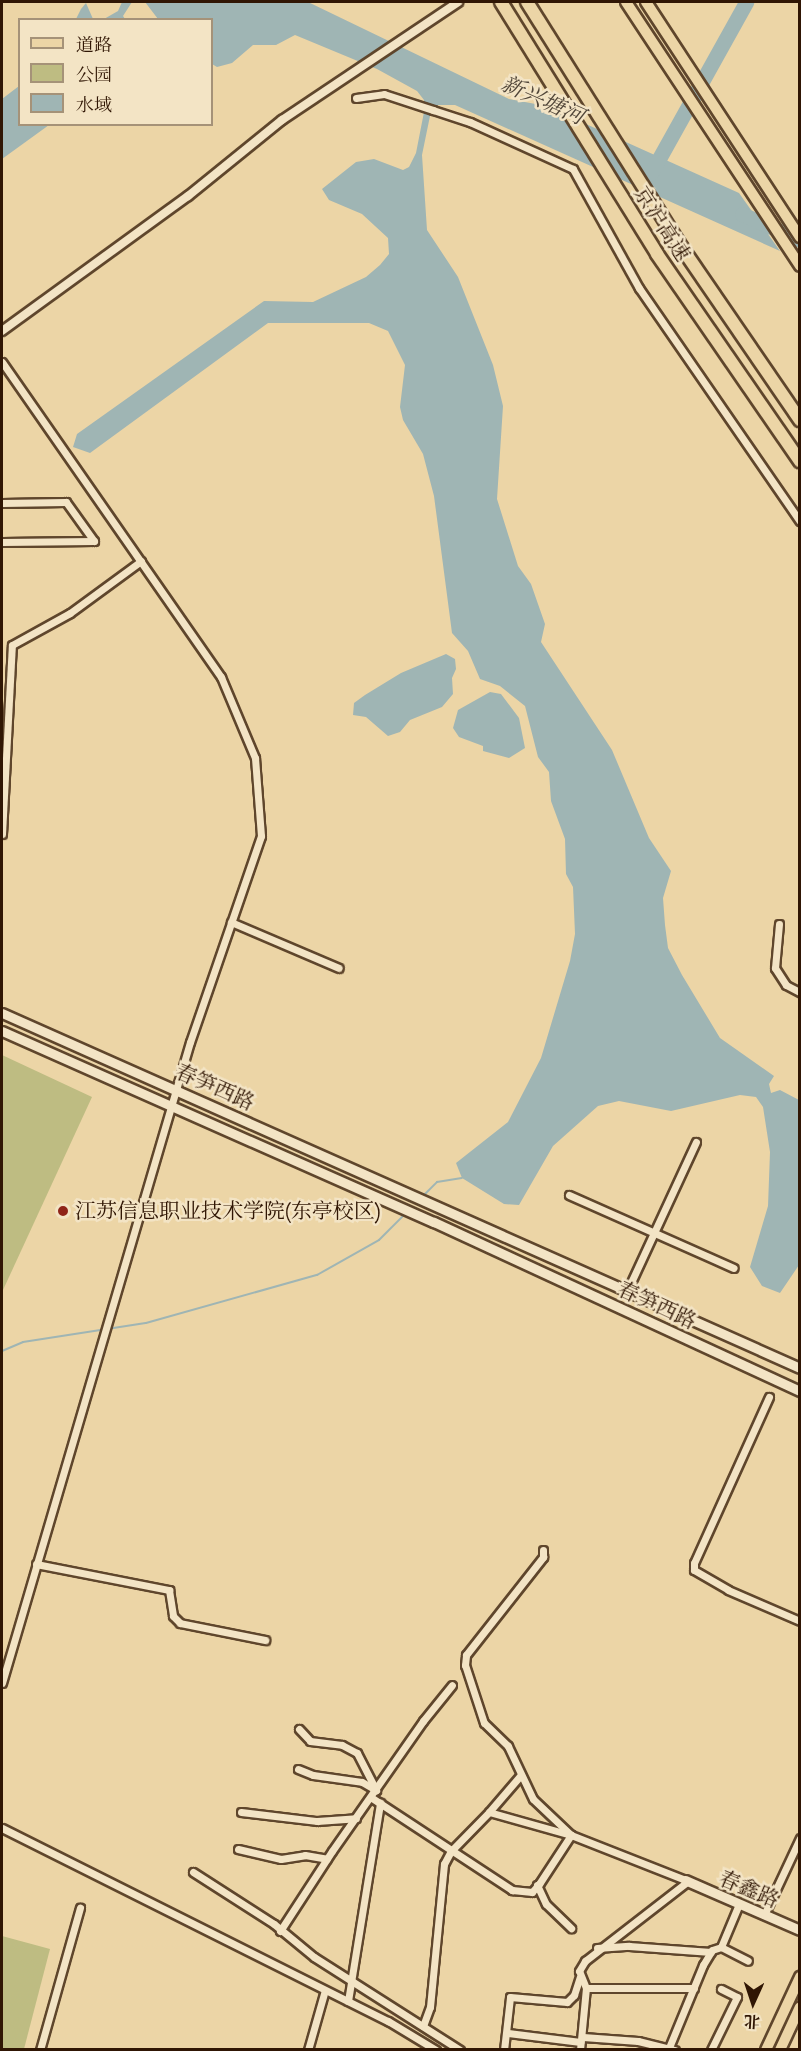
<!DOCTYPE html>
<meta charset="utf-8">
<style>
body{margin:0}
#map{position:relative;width:801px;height:2051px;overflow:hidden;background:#ecd5a6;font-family:"IM FELL Great Primer","Noto Serif SC",serif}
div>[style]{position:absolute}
.green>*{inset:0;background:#bebc82}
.water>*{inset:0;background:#9fb5b4}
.stream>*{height:2px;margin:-1px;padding:0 1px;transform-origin:1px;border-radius:1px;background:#9fb5b4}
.river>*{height:15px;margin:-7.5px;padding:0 7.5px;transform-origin:7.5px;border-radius:7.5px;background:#9fb5b4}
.roads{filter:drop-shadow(2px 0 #5f462c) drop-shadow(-2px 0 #5f462c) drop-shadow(0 2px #5f462c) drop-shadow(0 -2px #5f462c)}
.minor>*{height:7px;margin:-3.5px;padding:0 3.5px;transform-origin:3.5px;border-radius:3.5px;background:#f3e4c5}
.tertiary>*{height:8px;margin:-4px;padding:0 4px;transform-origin:4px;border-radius:4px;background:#f3e4c5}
.secondary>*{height:9px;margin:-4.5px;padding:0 4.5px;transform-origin:4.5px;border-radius:4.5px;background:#f3e4c5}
.primary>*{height:10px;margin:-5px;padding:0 5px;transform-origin:5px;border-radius:5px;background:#ecd5a6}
.trunk>*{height:10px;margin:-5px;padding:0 5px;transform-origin:5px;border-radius:5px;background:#ecd5a6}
.motorway>*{height:12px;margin:-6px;padding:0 6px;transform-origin:6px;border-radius:6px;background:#ecd5a6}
.dots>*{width:16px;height:16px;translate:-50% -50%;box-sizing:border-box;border:3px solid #f3e4c5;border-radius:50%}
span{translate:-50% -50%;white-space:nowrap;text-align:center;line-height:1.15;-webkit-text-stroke:5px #f3e4c5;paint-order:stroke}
.street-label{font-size:21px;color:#301604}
.poi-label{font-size:21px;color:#301604}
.left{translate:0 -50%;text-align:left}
.water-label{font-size:22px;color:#514639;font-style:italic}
.frame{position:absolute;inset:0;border:3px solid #301604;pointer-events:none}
.legend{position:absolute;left:18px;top:18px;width:195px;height:108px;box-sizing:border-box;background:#f3e4c5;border:2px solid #a59278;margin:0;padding:8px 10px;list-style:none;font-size:18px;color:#301604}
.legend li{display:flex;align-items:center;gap:12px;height:30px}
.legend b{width:30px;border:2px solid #a59278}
.north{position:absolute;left:723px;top:1973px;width:60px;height:60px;-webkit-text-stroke:4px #f3e4c5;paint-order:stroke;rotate:183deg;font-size:16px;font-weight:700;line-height:24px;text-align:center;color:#301604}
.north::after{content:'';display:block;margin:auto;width:21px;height:27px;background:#301604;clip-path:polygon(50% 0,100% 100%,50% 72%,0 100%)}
</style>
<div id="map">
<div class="green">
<i style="clip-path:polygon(2px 1055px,92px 1097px,3px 1290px,2px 1289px)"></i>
<i style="clip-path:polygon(2px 1936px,50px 1949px,24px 2049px,2px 2049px)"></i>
</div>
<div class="water">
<i style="clip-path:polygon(122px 2px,132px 2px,123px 16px,125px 19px,104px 19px,118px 11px)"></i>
<i style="clip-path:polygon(145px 2px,308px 2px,509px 99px,546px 106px,739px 193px,780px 251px,455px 105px,438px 105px,430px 116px,422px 155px,427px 230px,458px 277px,493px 365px,503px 406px,497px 499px,518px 566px,531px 584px,545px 624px,541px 642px,612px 750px,649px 838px,671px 871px,663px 898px,665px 925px,668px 948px,682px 975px,720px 1038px,774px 1076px,769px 1084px,771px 1093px,780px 1090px,799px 1100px,799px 1265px,780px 1293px,762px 1286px,750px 1267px,768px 1206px,770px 1152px,763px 1107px,756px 1097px,740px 1095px,671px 1111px,619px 1101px,598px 1106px,553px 1146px,519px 1205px,504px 1204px,462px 1178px,456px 1163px,508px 1122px,541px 1058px,570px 961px,575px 934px,573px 887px,566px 874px,565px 839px,551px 801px,549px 772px,538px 757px,525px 706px,500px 686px,480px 679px,468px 651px,452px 633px,434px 496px,423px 454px,403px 420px,400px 407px,405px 365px,388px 331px,369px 323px,268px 323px,90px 453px,73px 447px,77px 434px,264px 301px,313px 302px,366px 277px,380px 265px,389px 254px,388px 238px,362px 214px,329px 200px,322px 189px,356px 162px,374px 159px,403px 170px,409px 167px,416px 153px,424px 112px,424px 100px,417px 91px,377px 69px,295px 35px,276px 45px,253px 45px,232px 63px,217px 67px,212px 64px,212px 20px,158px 19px)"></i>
<i style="clip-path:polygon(86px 3px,93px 19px,76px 19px,81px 9px)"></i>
<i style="clip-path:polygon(19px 86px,20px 124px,49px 125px,2px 159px,2px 99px)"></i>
<i style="clip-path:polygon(446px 654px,455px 659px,456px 669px,452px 678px,453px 694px,442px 707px,410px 720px,400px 732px,388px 736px,366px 717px,353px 715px,354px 703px,365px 695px,401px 673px)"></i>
<i style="clip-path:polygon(490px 692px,501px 694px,519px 718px,525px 748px,509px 758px,483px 751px,483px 746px,459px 737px,453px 728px,458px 710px)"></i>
</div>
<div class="stream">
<i style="left:423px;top:1196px;width:20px;rotate:-45deg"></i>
<i style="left:437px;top:1182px;width:25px;rotate:-9deg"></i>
<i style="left:2px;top:1351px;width:23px;rotate:-23deg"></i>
<i style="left:23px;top:1342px;width:124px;rotate:-8.8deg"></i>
<i style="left:146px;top:1323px;width:178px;rotate:-15.7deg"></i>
<i style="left:317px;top:1275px;width:71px;rotate:-29.4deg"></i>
<i style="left:379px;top:1240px;width:38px;rotate:-45deg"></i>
</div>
<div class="river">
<i style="left:651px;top:173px;width:196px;rotate:-60.9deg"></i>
<i style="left:742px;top:214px;width:64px;rotate:24.1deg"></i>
</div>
<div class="roads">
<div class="minor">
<i style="left:356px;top:98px;width:28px;rotate:-8deg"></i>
<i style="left:384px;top:94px;width:52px;rotate:18.1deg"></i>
<i style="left:433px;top:110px;width:39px;rotate:18deg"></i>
<i style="left:470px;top:122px;width:113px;rotate:24.5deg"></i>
<i style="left:573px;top:169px;width:136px;rotate:61deg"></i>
<i style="left:639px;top:288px;width:283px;rotate:55.4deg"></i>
<i style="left:2px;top:362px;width:384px;rotate:55.2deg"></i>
<i style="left:221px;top:677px;width:88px;rotate:67.2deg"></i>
<i style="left:255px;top:758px;width:78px;rotate:85.6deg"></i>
<i style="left:261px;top:836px;width:218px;rotate:109deg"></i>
<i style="left:190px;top:1042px;width:668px;rotate:106.35deg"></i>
<i style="left:2px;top:503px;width:64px;rotate:-0.9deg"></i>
<i style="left:66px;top:502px;width:48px;rotate:54.3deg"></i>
<i style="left:2px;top:542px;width:92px;rotate:-0.6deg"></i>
<i style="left:2px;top:834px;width:189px;rotate:-87deg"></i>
<i style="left:12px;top:645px;width:66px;rotate:-28.9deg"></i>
<i style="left:70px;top:613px;width:88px;rotate:-36.2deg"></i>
<i style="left:231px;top:922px;width:117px;rotate:23.1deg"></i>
<i style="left:779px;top:924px;width:44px;rotate:95.2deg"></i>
<i style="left:775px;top:968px;width:20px;rotate:57deg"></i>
<i style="left:786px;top:985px;width:16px;rotate:27deg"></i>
<i style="left:569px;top:1195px;width:180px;rotate:23.9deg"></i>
<i style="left:628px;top:1289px;width:162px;rotate:-65.2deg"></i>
<i style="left:769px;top:1397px;width:182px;rotate:114.3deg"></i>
<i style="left:694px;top:1563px;width:7px;rotate:90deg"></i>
<i style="left:694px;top:1570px;width:39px;rotate:30deg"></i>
<i style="left:728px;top:1590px;width:78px;rotate:23.3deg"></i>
<i style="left:36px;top:1564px;width:136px;rotate:11.1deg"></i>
<i style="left:169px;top:1590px;width:26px;rotate:81deg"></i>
<i style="left:173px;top:1616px;width:10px;rotate:45deg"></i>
<i style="left:180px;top:1623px;width:87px;rotate:11.3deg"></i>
<i style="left:299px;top:1729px;width:16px;rotate:47deg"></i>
<i style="left:310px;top:1741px;width:32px;rotate:7deg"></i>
<i style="left:342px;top:1745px;width:17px;rotate:28deg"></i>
<i style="left:357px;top:1753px;width:42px;rotate:62.8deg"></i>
<i style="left:298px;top:1769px;width:16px;rotate:22deg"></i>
<i style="left:313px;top:1775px;width:49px;rotate:8.1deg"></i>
<i style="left:362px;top:1782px;width:16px;rotate:30deg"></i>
<i style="left:372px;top:1798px;width:168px;rotate:33.3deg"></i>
<i style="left:512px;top:1890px;width:20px;rotate:6deg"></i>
<i style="left:532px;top:1892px;width:11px;rotate:-49deg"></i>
<i style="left:539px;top:1884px;width:59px;rotate:-56.9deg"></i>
<i style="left:571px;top:1835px;width:52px;rotate:-136.5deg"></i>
<i style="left:533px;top:1799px;width:59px;rotate:-115.3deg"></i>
<i style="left:508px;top:1746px;width:33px;rotate:-136deg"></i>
<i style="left:484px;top:1723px;width:61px;rotate:-108.1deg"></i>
<i style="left:465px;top:1665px;width:10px;rotate:-84deg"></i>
<i style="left:466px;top:1655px;width:125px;rotate:-51.8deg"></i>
<i style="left:543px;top:1557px;width:7px;rotate:-90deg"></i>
<i style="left:241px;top:1812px;width:77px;rotate:6.8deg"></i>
<i style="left:317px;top:1821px;width:39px;rotate:-4deg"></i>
<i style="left:489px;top:1812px;width:48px;rotate:-49.3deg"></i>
<i style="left:2px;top:1828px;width:432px;rotate:26.6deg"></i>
<i style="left:388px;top:2021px;width:56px;rotate:31.1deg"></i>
<i style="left:238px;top:1849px;width:44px;rotate:13.1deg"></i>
<i style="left:281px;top:1859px;width:24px;rotate:-9deg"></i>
<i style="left:305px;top:1855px;width:22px;rotate:10deg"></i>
<i style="left:193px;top:1872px;width:96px;rotate:32.7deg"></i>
<i style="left:274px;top:1924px;width:52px;rotate:39.5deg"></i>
<i style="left:314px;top:1957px;width:173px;rotate:32.5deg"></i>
<i style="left:537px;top:1885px;width:21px;rotate:65deg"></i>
<i style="left:546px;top:1904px;width:35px;rotate:44deg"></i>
<i style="left:764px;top:1915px;width:85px;rotate:-64.9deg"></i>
<i style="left:280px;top:1931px;width:95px;rotate:-57deg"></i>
<i style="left:332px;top:1851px;width:159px;rotate:-55deg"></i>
<i style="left:423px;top:1721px;width:46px;rotate:-51.1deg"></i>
<i style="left:721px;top:1947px;width:30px;rotate:27deg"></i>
<i style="left:597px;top:1948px;width:32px;rotate:-4deg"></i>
<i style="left:629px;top:1946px;width:82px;rotate:4.2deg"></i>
<i style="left:586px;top:1988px;width:108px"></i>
<i style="left:348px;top:2001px;width:201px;rotate:-80.8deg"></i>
<i style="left:423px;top:2026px;width:20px;rotate:-70deg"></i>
<i style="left:430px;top:2007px;width:144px;rotate:-84.4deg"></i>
<i style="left:444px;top:1864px;width:15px;rotate:-62deg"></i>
<i style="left:451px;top:1851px;width:54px;rotate:-45.7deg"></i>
<i style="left:489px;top:1812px;width:85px;rotate:15.7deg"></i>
<i style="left:571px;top:1835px;width:123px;rotate:21.5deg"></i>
<i style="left:508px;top:2033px;width:73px;rotate:7.1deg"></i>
<i style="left:583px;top:2037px;width:55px;rotate:4.2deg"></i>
<i style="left:638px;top:2041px;width:38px;rotate:14deg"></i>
<i style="left:40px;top:2050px;width:148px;rotate:-74.3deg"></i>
<i style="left:308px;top:2050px;width:62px;rotate:-74.2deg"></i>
<i style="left:504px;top:2050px;width:53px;rotate:-83.5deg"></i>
<i style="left:510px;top:1997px;width:57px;rotate:5deg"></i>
<i style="left:567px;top:2002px;width:10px;rotate:-45deg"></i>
<i style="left:574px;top:1995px;width:19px;rotate:-72deg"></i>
<i style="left:580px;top:2050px;width:62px;rotate:-84.5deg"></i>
<i style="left:586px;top:1988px;width:18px;rotate:-112deg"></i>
<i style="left:579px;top:1971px;width:12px;rotate:-59deg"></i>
<i style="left:585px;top:1961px;width:129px;rotate:-37.8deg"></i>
<i style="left:668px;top:2050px;width:92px;rotate:-67.6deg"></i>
<i style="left:703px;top:1965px;width:17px;rotate:-59deg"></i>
<i style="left:712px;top:1950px;width:9px;rotate:-18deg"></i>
<i style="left:721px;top:1947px;width:47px;rotate:-67.3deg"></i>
<i style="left:711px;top:2050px;width:59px;rotate:-63.9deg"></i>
<i style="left:737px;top:1997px;width:18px;rotate:-153deg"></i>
</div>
<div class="tertiary">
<i style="left:2px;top:331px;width:230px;rotate:-36deg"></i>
<i style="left:188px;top:196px;width:121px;rotate:-39deg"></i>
<i style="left:282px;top:120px;width:212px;rotate:-33.8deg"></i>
</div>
<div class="secondary">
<i style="left:2px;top:1013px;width:873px;rotate:23.98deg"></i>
<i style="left:2px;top:1031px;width:472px;rotate:23.9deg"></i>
<i style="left:434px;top:1222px;width:403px;rotate:24.8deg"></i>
<i style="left:685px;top:1880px;width:125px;rotate:23.5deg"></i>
</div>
<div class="primary">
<i style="left:766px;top:2050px;width:81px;rotate:-65deg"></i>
<i style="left:780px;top:2050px;width:47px;rotate:-65.1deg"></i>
</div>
<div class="trunk">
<i style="left:626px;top:2px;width:316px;rotate:56.6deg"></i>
<i style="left:646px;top:2px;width:281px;rotate:56.8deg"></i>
</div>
<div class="motorway">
<i style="left:501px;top:2px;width:296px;rotate:58.2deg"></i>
<i style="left:657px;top:254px;width:252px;rotate:55.4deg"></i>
<i style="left:527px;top:2px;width:284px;rotate:57.8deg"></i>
<i style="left:678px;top:242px;width:216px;rotate:55.6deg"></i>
</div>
</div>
<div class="dots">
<i style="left:63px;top:1211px;background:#8f2418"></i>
</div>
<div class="street-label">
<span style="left:662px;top:224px;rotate:57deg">京沪高速</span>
<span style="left:215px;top:1087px;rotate:24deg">春笋西路</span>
<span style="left:657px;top:1305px;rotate:25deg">春笋西路</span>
<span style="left:749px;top:1889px;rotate:23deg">春鑫路</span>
</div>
<div class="poi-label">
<span class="left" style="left:75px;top:1211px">江苏信息职业技术学院(东亭校区)</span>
</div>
<div class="water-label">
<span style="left:543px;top:100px;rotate:24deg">新兴塘河</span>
</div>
<div class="frame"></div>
<ul class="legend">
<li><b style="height:8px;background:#ecd5a6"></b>道路</li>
<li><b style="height:16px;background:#bebc82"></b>公园</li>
<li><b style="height:16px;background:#9fb5b4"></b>水域</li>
</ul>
<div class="north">北</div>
</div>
